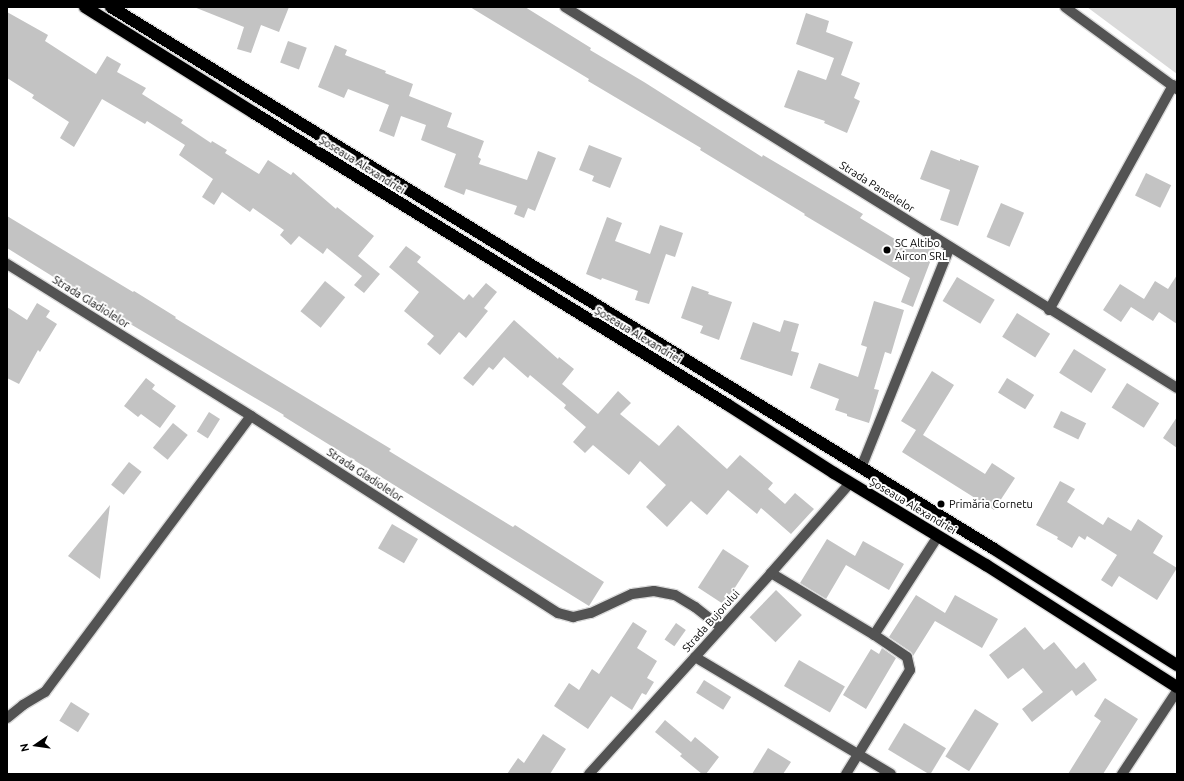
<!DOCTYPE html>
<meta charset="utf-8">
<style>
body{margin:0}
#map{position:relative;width:1184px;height:781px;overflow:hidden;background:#fff;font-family:Ubuntu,sans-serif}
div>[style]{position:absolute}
.green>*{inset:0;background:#dadada}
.building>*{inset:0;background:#c3c3c3;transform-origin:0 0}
.roads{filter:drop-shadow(1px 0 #dbdbdb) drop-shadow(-1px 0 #dbdbdb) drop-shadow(0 1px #dbdbdb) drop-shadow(0 -1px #dbdbdb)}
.minor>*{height:10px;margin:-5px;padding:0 5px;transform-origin:5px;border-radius:5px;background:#535353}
.highway>*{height:12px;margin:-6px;padding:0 6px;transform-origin:6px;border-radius:6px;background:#000}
.dots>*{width:11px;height:11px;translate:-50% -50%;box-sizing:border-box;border:2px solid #fff;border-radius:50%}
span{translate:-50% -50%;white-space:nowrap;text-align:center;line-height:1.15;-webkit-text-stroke:4px #fff;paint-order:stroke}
.street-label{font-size:11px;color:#000}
.poi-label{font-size:11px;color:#000}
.left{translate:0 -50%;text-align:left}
.frame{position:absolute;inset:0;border:8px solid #000;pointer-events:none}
.north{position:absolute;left:16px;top:725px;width:40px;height:40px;-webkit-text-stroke:3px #fff;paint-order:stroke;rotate:257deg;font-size:11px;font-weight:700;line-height:16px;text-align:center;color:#000}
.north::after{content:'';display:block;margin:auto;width:14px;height:18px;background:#000;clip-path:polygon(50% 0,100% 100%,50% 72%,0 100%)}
</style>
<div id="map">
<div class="green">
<i style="clip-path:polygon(1087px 7px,1177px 7px,1177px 74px,1173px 71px)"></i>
</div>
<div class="building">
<i style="clip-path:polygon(194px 7px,289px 7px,279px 32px,261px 25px,251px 53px,237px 49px,244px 27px)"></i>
<i style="clip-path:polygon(470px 7px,525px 7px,591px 48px,590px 50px,644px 82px,762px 157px,763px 155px,863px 214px,860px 218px,908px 247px,911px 242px,921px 249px,923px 244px,935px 249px,913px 307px,901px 302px,910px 278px,804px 215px,805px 214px,700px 150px,701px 148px,588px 81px,589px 79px)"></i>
<i style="clip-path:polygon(7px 12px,48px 35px,45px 41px,96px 74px,107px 56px,121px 64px,117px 72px,146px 88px,142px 94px,183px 120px,181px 123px,211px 143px,212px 141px,227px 150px,225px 153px,259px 174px,268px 160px,291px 175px,293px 172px,336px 209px,337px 207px,374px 236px,358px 256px,380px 274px,364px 293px,354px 285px,362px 276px,327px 248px,323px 254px,299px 236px,291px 245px,280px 235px,284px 230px,253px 208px,250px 212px,222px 192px,214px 205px,202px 197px,213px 179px,179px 155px,185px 145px,147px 121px,145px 124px,102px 99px,74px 147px,60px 138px,69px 122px,32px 98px,34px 95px,7px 78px)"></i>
<i style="clip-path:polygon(806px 13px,829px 21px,826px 32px,853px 42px,841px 75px,860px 83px,854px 98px,860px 101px,847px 133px,824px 123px,825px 121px,784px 107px,798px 70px,826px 80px,834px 58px,796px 44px)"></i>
<i style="left:288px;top:41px;width:20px;height:23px;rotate:20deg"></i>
<i style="clip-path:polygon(335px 45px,347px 50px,345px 55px,386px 71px,385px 73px,413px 84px,409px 96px,452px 113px,447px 127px,484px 141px,478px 157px,481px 159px,479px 164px,527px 180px,538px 151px,556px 158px,535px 211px,528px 208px,524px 218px,514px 214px,517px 206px,466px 189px,464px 195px,444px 187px,456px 154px,421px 140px,426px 125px,401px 116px,394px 137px,379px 131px,389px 105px,348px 89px,344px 98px,318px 87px)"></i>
<i style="clip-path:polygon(589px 145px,622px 158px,610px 188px,592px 181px,594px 176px,579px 170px)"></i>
<i style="clip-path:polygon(931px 150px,960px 161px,960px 159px,979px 166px,958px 226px,940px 220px,950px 190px,920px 179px)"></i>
<i style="left:1146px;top:173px;width:28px;height:25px;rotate:26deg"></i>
<i style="left:1001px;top:203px;width:25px;height:37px;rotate:23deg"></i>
<i style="clip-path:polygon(7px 216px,133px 292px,134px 291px,176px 317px,175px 318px,353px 426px,391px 449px,389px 451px,513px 527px,515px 525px,604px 582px,589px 606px,283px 416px,284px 415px,105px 309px,7px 248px)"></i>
<i style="clip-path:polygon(607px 217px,622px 223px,615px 241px,650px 254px,660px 225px,683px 233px,675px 257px,666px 254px,649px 304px,635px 300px,638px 291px,602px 278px,601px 280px,586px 274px)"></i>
<i style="clip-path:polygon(406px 246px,421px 257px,417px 262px,464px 300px,469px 294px,473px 298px,486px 283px,497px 292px,484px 308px,488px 311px,466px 338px,459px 332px,440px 355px,427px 344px,434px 336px,404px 311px,419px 292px,389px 267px)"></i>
<i style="clip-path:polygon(1177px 275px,1177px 324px,1159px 312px,1153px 321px,1131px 307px,1121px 322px,1103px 310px,1120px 284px,1144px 299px,1155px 281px,1168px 289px)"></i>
<i style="left:957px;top:277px;width:44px;height:28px;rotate:31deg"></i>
<i style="left:325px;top:281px;width:26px;height:39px;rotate:39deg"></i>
<i style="clip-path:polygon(692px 286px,709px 292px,708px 294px,732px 302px,719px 340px,700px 333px,703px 326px,681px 318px)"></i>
<i style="clip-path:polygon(874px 301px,904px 310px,891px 354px,885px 352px,874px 389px,879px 390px,869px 423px,847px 416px,847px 414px,835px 410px,839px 399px,810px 388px,819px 363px,858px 377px,867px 347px,861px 345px)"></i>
<i style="clip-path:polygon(37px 303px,50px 311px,46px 317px,57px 324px,40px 352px,38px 350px,19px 384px,7px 378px,7px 307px,27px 320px)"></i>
<i style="left:1017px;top:313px;width:39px;height:28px;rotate:32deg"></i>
<i style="clip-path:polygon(514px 320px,558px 359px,559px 357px,574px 369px,562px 384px,598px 414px,618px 391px,631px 403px,620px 414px,659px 446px,678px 425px,727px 469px,740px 455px,773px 483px,768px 489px,785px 504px,795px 493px,814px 509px,791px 534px,761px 508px,757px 514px,728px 490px,707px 515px,691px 501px,667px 527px,646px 507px,666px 485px,640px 461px,629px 475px,593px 445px,585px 453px,573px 442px,586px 427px,564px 408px,566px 405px,530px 375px,528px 378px,504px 357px,493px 370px,489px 367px,473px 386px,463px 378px)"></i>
<i style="clip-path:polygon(784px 320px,799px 324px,791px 351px,799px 353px,792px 376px,740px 359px,753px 322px,780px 332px)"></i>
<i style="left:1074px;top:349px;width:38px;height:28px;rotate:32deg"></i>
<i style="clip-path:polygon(932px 371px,954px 385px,923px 435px,985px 474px,992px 463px,1015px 478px,994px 510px,902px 452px,916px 430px,901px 421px)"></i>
<i style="clip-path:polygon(146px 378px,155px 385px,152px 389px,176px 406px,160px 428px,141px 414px,138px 417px,124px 406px)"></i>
<i style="left:1007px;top:378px;width:32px;height:17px;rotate:32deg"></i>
<i style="left:1127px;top:383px;width:38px;height:29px;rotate:32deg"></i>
<i style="left:1061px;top:411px;width:28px;height:18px;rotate:26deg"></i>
<i style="left:209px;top:412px;width:13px;height:23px;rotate:32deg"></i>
<i style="clip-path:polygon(1177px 417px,1177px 448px,1163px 438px)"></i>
<i style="left:173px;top:423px;width:19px;height:32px;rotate:39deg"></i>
<i style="left:129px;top:462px;width:16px;height:29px;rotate:38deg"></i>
<i style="clip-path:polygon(1060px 481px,1075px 489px,1067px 502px,1103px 525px,1108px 517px,1131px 531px,1138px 519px,1163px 536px,1153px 553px,1177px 568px,1157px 600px,1119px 576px,1112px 587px,1101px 580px,1117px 555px,1087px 536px,1085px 540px,1079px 536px,1072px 548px,1057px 539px,1058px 537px,1036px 525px)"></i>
<i style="clip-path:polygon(110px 505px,100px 579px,68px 556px)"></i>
<i style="left:392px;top:524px;width:30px;height:28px;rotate:30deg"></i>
<i style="clip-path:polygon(827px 539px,855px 556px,863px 541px,904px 564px,889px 590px,846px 565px,826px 599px,800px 583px)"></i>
<i style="left:723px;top:549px;width:31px;height:46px;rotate:33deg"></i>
<i style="left:776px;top:590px;width:36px;height:38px;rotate:44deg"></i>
<i style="clip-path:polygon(916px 595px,945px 613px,955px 595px,998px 619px,982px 648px,935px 621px,913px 656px,911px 652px,889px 637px)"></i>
<i style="clip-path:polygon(633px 622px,647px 631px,637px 648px,657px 661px,647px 678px,654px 682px,646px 695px,642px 693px,632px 710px,611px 696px,588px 729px,554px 706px,569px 683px,579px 690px,592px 669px,599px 674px)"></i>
<i style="left:676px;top:623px;width:12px;height:20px;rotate:35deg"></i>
<i style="clip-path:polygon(1025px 627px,1044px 650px,1054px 642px,1076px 669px,1084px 662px,1097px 680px,1076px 696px,1072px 690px,1032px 722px,1022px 709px,1043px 692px,1023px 668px,1008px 679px,989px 655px)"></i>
<i style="clip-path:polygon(882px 648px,896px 658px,866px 709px,843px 695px,871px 649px,879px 654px)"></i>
<i style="left:799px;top:660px;width:53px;height:30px;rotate:30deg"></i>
<i style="left:704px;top:680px;width:32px;height:15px;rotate:32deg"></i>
<i style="clip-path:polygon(1105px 698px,1138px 719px,1103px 774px,1068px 774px,1101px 721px,1094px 716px)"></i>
<i style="left:71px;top:702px;width:22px;height:22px;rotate:32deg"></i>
<i style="left:975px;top:709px;width:28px;height:56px;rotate:32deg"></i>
<i style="clip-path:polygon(665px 720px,691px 742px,695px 737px,719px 757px,706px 774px,702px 774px,680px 756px,682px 754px,655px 732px)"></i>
<i style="left:904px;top:723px;width:49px;height:31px;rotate:31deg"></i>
<i style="clip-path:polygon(543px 734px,566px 749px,550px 774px,507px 774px,518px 758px,524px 763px)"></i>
<i style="clip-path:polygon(768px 748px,791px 762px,783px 774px,752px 774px)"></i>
</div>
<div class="roads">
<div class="minor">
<i style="left:565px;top:7px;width:721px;rotate:31.9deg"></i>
<i style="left:1065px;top:7px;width:139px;rotate:36.2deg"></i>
<i style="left:7px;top:264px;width:287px;rotate:31.9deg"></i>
<i style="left:251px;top:416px;width:365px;rotate:32.7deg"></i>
<i style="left:558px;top:613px;width:16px;rotate:15deg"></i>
<i style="left:573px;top:617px;width:18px;rotate:-13deg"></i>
<i style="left:591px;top:613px;width:45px;rotate:-24.9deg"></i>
<i style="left:632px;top:594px;width:22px;rotate:-8deg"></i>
<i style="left:654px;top:591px;width:21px;rotate:11deg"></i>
<i style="left:675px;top:595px;width:23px;rotate:31deg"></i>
<i style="left:695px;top:607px;width:33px;rotate:38deg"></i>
<i style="left:1049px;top:310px;width:257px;rotate:-61.1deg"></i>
<i style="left:861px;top:468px;width:238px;rotate:-68.1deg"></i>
<i style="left:771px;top:573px;width:120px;rotate:31deg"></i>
<i style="left:874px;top:635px;width:118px;rotate:-57.1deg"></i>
<i style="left:695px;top:657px;width:228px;rotate:30.8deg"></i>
<i style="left:7px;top:718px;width:21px;rotate:-39deg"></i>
<i style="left:23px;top:705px;width:26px;rotate:-31deg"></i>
<i style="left:45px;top:692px;width:344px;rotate:-53.3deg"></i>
<i style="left:589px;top:774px;width:271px;rotate:-47.8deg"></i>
<i style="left:771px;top:573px;width:120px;rotate:-48.7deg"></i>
<i style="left:846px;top:774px;width:122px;rotate:-58.4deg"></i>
<i style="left:910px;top:670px;width:13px;rotate:-103deg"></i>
<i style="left:907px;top:657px;width:40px;rotate:-146deg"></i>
<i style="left:1122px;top:774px;width:100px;rotate:-56.5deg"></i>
</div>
<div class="highway">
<i style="left:85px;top:7px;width:199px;rotate:32.1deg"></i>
<i style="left:254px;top:113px;width:557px;rotate:31.63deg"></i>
<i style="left:728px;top:405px;width:126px;rotate:32.7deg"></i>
<i style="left:834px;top:473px;width:178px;rotate:31.2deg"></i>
<i style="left:986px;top:565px;width:227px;rotate:32.6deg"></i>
<i style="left:111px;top:7px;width:1036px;rotate:31.54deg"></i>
<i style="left:994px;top:549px;width:217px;rotate:32.4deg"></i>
</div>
</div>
<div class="dots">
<i style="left:887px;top:250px;background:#000"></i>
<i style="left:941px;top:504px;background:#000"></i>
</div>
<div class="street-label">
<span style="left:362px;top:165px;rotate:32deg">Șoseaua Alexandriei</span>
<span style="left:877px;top:187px;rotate:32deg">Strada Panselelor</span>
<span style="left:91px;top:302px;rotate:32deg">Strada Gladiolelor</span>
<span style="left:638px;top:335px;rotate:31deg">Șoseaua Alexandriei</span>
<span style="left:365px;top:475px;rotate:33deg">Strada Gladiolelor</span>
<span style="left:913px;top:506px;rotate:31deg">Șoseaua Alexandriei</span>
<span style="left:711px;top:621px;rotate:-48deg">Strada Bujorului</span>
</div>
<div class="poi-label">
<span class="left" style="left:895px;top:250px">SC Altibo<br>Aircon SRL</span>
<span class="left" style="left:949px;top:504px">Primăria Cornetu</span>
</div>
<div class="frame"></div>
<div class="north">N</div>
</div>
